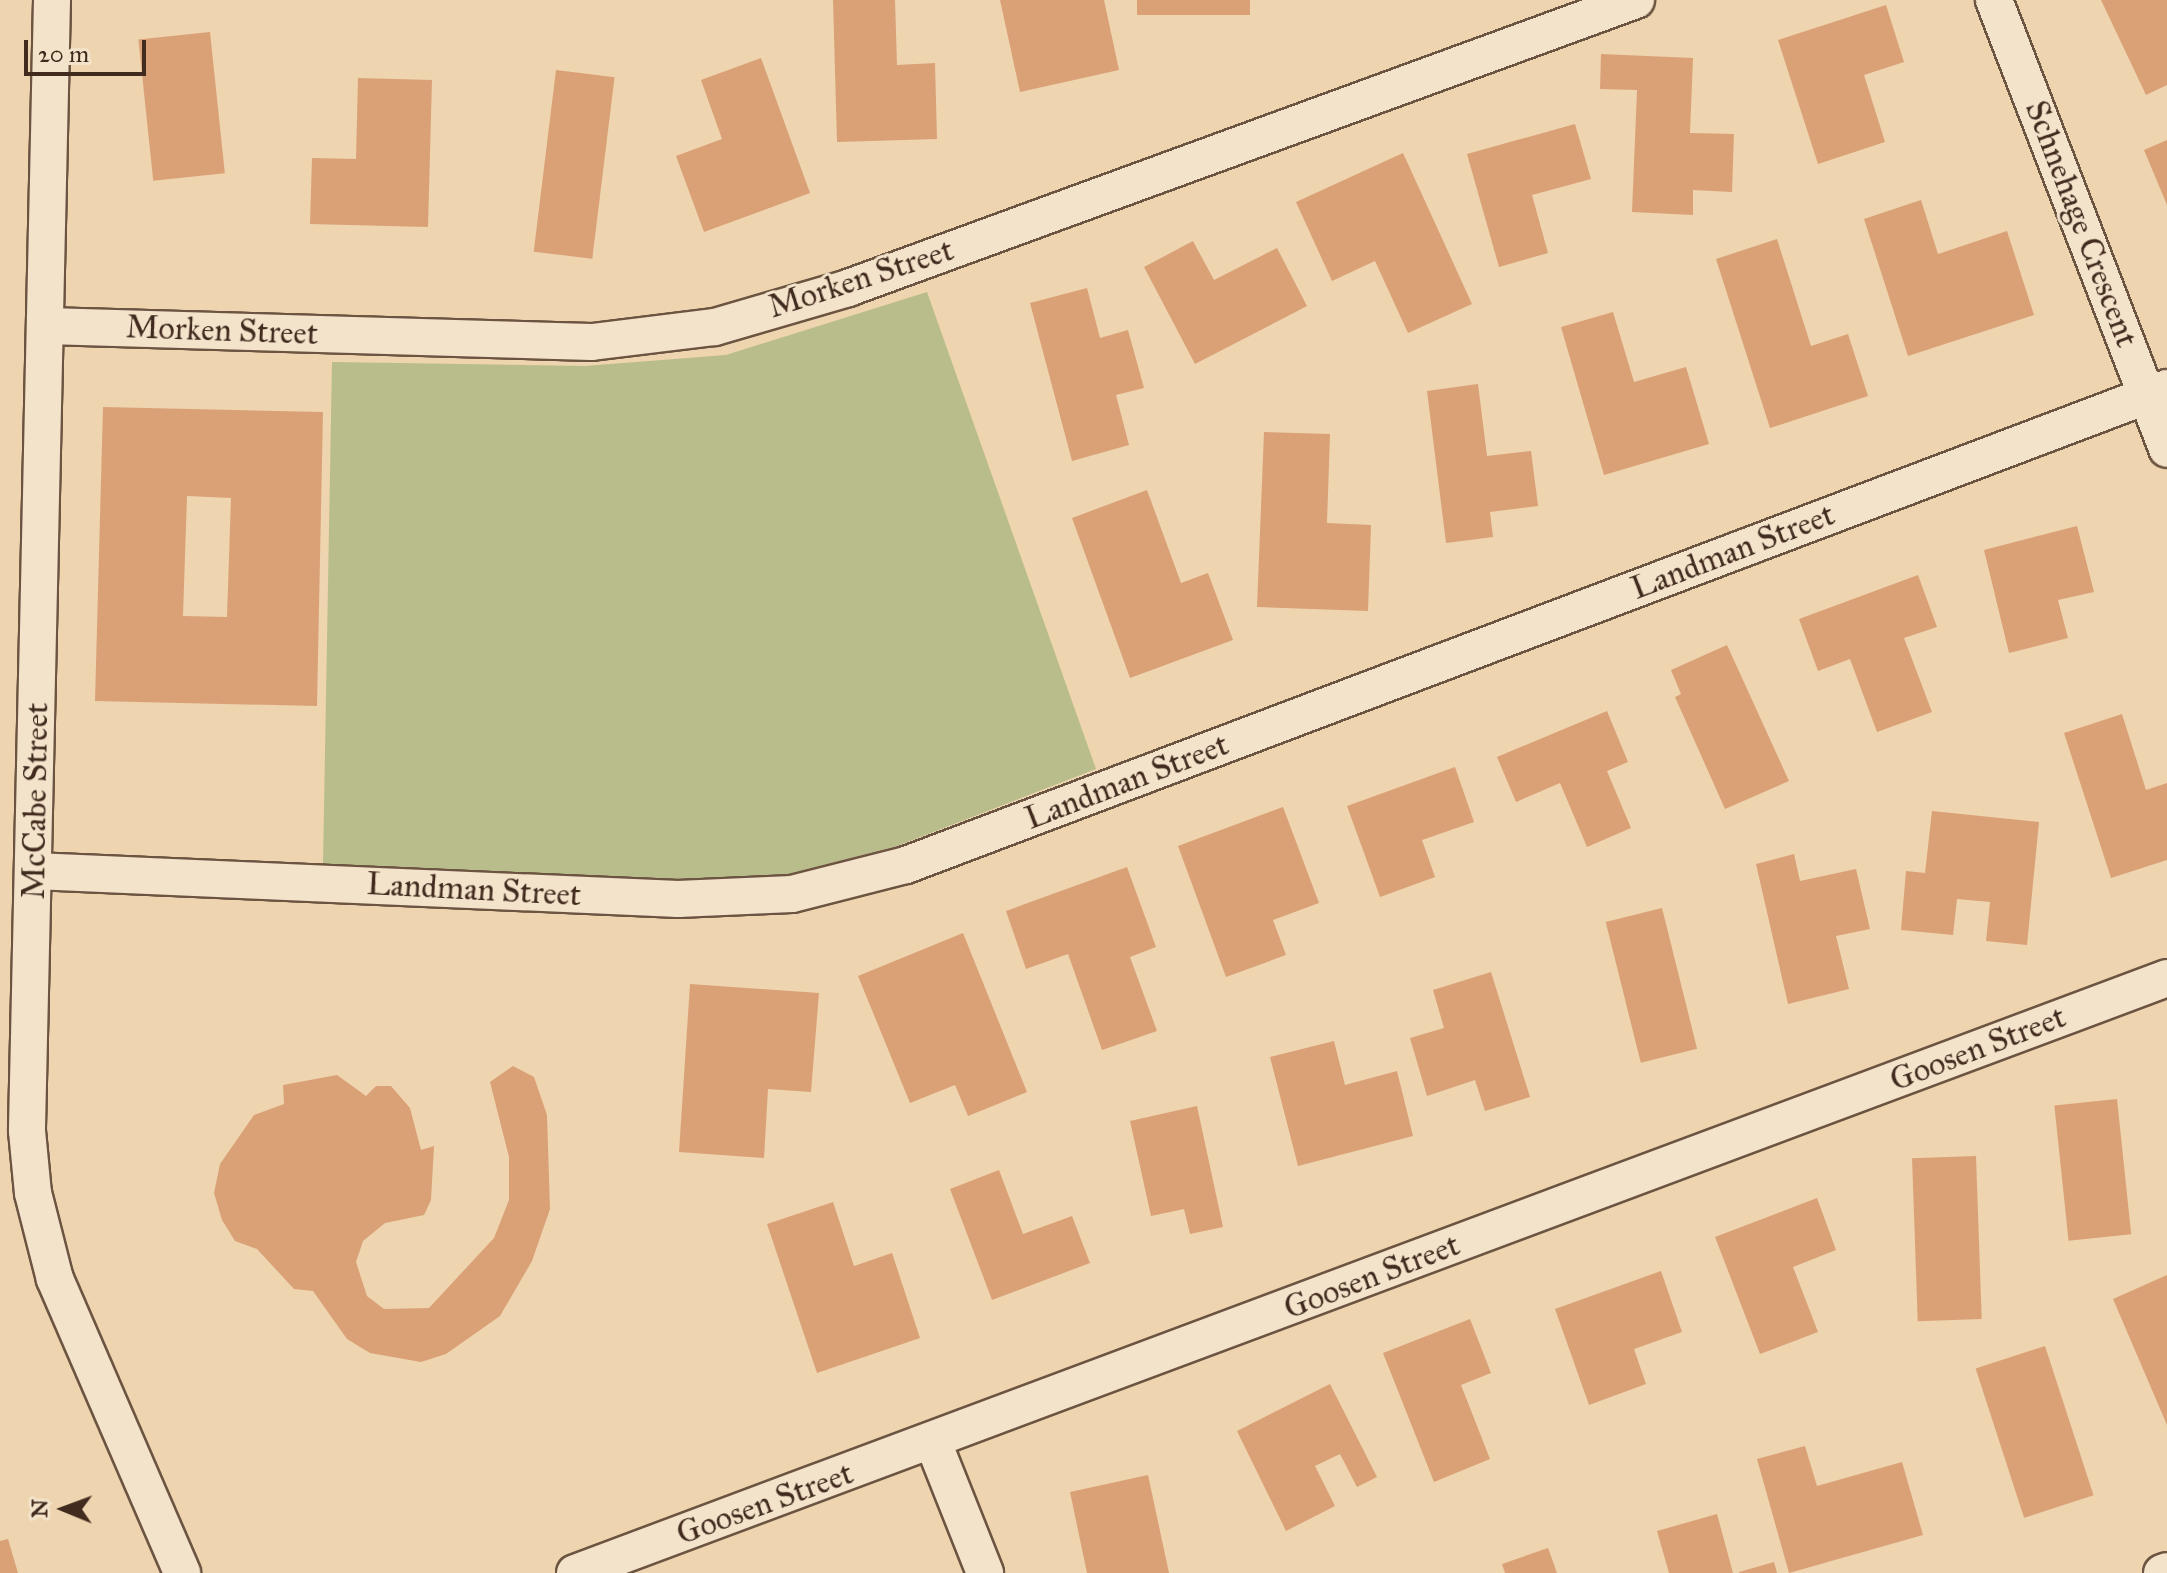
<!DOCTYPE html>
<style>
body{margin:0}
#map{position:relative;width:2167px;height:1573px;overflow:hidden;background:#eed4af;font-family:"IM FELL Great Primer",serif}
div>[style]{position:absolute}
.green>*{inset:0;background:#b8bd8b}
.building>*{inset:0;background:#daa177;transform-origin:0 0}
.roads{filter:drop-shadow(2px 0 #6c5442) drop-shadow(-2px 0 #6c5442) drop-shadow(0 2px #6c5442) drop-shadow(0 -2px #6c5442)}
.street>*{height:36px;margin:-18px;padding:0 18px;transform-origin:18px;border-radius:18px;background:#f4e3cb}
span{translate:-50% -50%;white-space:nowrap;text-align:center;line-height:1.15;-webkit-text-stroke:6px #f4e3cb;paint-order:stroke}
.street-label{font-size:32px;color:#412a1e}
.north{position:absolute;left:24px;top:1469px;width:80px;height:80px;-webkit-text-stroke:6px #f4e3cb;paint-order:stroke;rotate:271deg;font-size:22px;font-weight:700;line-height:32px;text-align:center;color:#412a1e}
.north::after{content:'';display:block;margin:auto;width:28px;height:36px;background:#412a1e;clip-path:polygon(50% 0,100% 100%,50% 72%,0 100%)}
.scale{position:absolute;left:24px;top:40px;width:122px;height:36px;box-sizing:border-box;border:4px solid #412a1e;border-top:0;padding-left:10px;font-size:24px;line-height:28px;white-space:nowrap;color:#412a1e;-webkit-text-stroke:6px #f4e3cb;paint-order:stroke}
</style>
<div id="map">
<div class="green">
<i style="clip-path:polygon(927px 292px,1096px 769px,897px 846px,789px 874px,675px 882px,323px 864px,332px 362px,585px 366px,726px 355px)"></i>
</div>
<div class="building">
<i style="clip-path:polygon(833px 0,895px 0,897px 65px,935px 63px,937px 139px,837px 142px)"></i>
<i style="clip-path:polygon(1000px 0,1104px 0,1119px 70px,1020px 92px)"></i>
<i style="left:1137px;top:0;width:113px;height:15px"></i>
<i style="clip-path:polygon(2101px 0,2167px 0,2167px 85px,2146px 95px)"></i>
<i style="clip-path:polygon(1886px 5px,1904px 62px,1864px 75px,1885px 142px,1818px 164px,1778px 40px)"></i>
<i style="left:210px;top:32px;width:142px;height:72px;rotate:84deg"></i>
<i style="clip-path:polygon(1601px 54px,1693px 58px,1690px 133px,1734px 134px,1732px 192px,1693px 190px,1693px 215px,1632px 212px,1637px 90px,1600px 89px)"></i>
<i style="clip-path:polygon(761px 58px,810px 193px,704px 232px,676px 156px,722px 139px,701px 80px)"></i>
<i style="left:556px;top:70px;width:59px;height:183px;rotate:7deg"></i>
<i style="clip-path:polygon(358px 78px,432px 80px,428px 227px,310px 224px,312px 158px,356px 159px)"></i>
<i style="clip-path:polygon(1575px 124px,1591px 179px,1532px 195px,1548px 253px,1499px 267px,1467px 154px)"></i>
<i style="clip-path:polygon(2167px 140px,2167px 205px,2144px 150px)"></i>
<i style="clip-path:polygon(1403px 153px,1472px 304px,1408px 333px,1375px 261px,1332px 281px,1296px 202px)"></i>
<i style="clip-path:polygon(1921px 200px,1938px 254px,2007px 231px,2034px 315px,1908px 356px,1864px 219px)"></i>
<i style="clip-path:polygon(1777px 239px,1811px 346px,1848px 334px,1868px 396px,1770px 428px,1716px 259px)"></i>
<i style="clip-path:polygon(1193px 241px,1214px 280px,1277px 248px,1307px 306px,1195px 364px,1144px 267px)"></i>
<i style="clip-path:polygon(1087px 288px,1100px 338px,1128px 330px,1144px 388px,1116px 395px,1129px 445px,1072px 461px,1030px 303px)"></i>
<i style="clip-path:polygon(1613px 312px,1634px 382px,1686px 367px,1709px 444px,1604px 475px,1561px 327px)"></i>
<i style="clip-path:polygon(1478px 384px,1487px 456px,1531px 451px,1538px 506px,1490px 512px,1493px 537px,1446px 543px,1427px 391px)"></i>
<i style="clip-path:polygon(evenodd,103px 407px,323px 412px,317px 706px,95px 701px,103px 407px,187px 496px,231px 498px,227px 617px,183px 616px,187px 496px)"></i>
<i style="clip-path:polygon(1264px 432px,1330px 434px,1327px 523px,1371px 525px,1368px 611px,1257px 607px)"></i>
<i style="clip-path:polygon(1147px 490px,1181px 583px,1208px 573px,1233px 640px,1130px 678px,1072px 518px)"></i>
<i style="clip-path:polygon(2077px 526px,2094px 592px,2058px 600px,2068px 638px,2009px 653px,1984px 550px)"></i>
<i style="clip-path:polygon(1918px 575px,1937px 627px,1904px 638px,1932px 712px,1877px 732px,1850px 659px,1818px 671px,1799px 619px)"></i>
<i style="clip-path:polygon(1727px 645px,1789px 781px,1725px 809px,1675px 697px,1681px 694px,1671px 670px)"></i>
<i style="clip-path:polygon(1607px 711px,1628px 762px,1607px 771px,1631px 828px,1587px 847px,1560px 783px,1516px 802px,1497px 757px)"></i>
<i style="clip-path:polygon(2122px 714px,2146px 790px,2167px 783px,2167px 860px,2111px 878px,2064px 733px)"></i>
<i style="clip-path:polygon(1455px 767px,1474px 822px,1422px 840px,1435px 877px,1380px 897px,1347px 806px)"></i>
<i style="clip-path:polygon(1283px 807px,1319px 903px,1273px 920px,1286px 955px,1226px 977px,1178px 846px)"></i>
<i style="clip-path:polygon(1932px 811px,2039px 822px,2027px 945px,1986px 941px,1990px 902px,1957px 899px,1953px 935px,1901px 930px,1906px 871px,1925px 873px)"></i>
<i style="clip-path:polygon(1794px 854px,1800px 881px,1856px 869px,1870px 929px,1836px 936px,1849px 989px,1788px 1004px,1756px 864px)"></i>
<i style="clip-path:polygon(1127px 867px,1156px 947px,1130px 957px,1157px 1031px,1102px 1050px,1068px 954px,1026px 969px,1006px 911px)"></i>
<i style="left:1662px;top:908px;width:145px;height:58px;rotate:76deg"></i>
<i style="clip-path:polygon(963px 933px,1027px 1092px,968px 1116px,955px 1085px,910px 1103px,858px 976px)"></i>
<i style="clip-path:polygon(1491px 972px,1530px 1097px,1485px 1111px,1475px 1080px,1427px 1096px,1410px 1038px,1444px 1028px,1433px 990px)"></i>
<i style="clip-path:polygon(690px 984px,819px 993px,811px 1092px,768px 1089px,764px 1158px,679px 1152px)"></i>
<i style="clip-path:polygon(1334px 1041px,1345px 1085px,1397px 1071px,1413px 1136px,1298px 1166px,1270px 1057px)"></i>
<i style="clip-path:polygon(513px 1066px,534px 1077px,547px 1115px,550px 1209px,532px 1261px,500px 1316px,446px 1354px,421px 1362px,370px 1353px,347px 1339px,313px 1291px,294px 1289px,257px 1249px,235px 1241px,222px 1220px,214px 1193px,220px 1164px,254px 1115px,284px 1104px,283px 1085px,337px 1075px,366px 1096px,376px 1086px,391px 1086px,410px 1108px,421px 1150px,434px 1146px,431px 1200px,424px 1215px,385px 1223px,363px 1241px,356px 1262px,367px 1296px,384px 1309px,429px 1308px,494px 1238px,509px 1200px,509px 1157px,490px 1082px)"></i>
<i style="left:2117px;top:1099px;width:136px;height:63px;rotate:84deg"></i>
<i style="clip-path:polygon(1197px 1106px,1223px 1227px,1190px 1234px,1184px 1209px,1151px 1216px,1130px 1121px)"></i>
<i style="left:1976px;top:1156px;width:163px;height:64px;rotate:88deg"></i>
<i style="clip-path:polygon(999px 1170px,1023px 1234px,1072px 1216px,1090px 1263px,992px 1300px,950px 1189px)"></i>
<i style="clip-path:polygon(1817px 1198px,1836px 1250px,1793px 1267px,1818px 1332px,1760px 1354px,1715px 1237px)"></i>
<i style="clip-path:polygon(833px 1202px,854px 1266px,892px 1253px,920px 1338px,817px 1373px,767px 1224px)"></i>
<i style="clip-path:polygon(1661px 1271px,1682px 1332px,1634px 1349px,1646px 1384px,1589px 1405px,1555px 1309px)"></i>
<i style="clip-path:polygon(2167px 1275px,2167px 1425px,2113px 1299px)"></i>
<i style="clip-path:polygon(1470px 1319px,1491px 1373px,1461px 1385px,1490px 1459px,1434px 1482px,1383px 1353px)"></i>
<i style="left:2045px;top:1346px;width:157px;height:73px;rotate:72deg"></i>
<i style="clip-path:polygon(1330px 1384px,1377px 1477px,1357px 1487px,1340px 1454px,1315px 1466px,1335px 1506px,1286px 1531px,1237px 1431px)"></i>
<i style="clip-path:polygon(1805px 1446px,1817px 1486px,1902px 1462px,1923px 1535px,1789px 1573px,1757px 1459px)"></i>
<i style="clip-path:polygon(1148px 1475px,1169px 1573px,1087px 1573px,1070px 1492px)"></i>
<i style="clip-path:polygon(1717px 1514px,1733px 1573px,1669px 1573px,1657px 1531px)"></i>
<i style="clip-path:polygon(8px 1539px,18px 1573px,0 1573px,0 1541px)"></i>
<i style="clip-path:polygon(1548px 1548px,1557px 1573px,1505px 1573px,1502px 1564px)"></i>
<i style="clip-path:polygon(1774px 1562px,1777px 1573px,1739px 1573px,1739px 1572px)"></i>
</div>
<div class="roads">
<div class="street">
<i style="left:52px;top:0;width:1131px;rotate:91.27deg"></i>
<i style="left:27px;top:1131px;width:62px;rotate:84.5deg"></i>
<i style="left:33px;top:1193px;width:89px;rotate:75.7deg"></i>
<i style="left:55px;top:1279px;width:320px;rotate:66.6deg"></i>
<i style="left:1994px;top:0;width:481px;rotate:68.9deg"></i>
<i style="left:47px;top:326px;width:545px;rotate:1.68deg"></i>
<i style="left:592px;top:342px;width:124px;rotate:-7deg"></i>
<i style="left:715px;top:327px;width:139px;rotate:-16.3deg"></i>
<i style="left:848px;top:288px;width:839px;rotate:-20.08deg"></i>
<i style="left:34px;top:871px;width:645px;rotate:2.49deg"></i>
<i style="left:678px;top:899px;width:114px;rotate:-2.5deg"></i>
<i style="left:792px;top:894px;width:118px;rotate:-14.3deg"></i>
<i style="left:906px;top:865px;width:1348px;rotate:-20.72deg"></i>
<i style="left:933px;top:1442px;width:141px;rotate:68.3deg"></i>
<i style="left:575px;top:1573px;width:1700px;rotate:-20.49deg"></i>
<i style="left:2162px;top:1573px;width:5px;rotate:-22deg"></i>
</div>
</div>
<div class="street-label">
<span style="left:2081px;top:224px;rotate:69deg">Schnehage Crescent</span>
<span style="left:861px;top:279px;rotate:-18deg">Morken Street</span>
<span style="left:222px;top:331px;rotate:2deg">Morken Street</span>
<span style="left:1733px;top:552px;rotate:-21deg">Landman Street</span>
<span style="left:1127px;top:782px;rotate:-21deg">Landman Street</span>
<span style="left:36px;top:801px;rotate:-89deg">McCabe Street</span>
<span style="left:474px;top:890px;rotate:3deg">Landman Street</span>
<span style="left:1978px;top:1049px;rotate:-21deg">Goosen Street</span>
<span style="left:1372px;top:1277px;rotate:-21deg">Goosen Street</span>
<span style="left:765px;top:1504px;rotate:-20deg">Goosen Street</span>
</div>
<div class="north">N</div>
<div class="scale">20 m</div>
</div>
